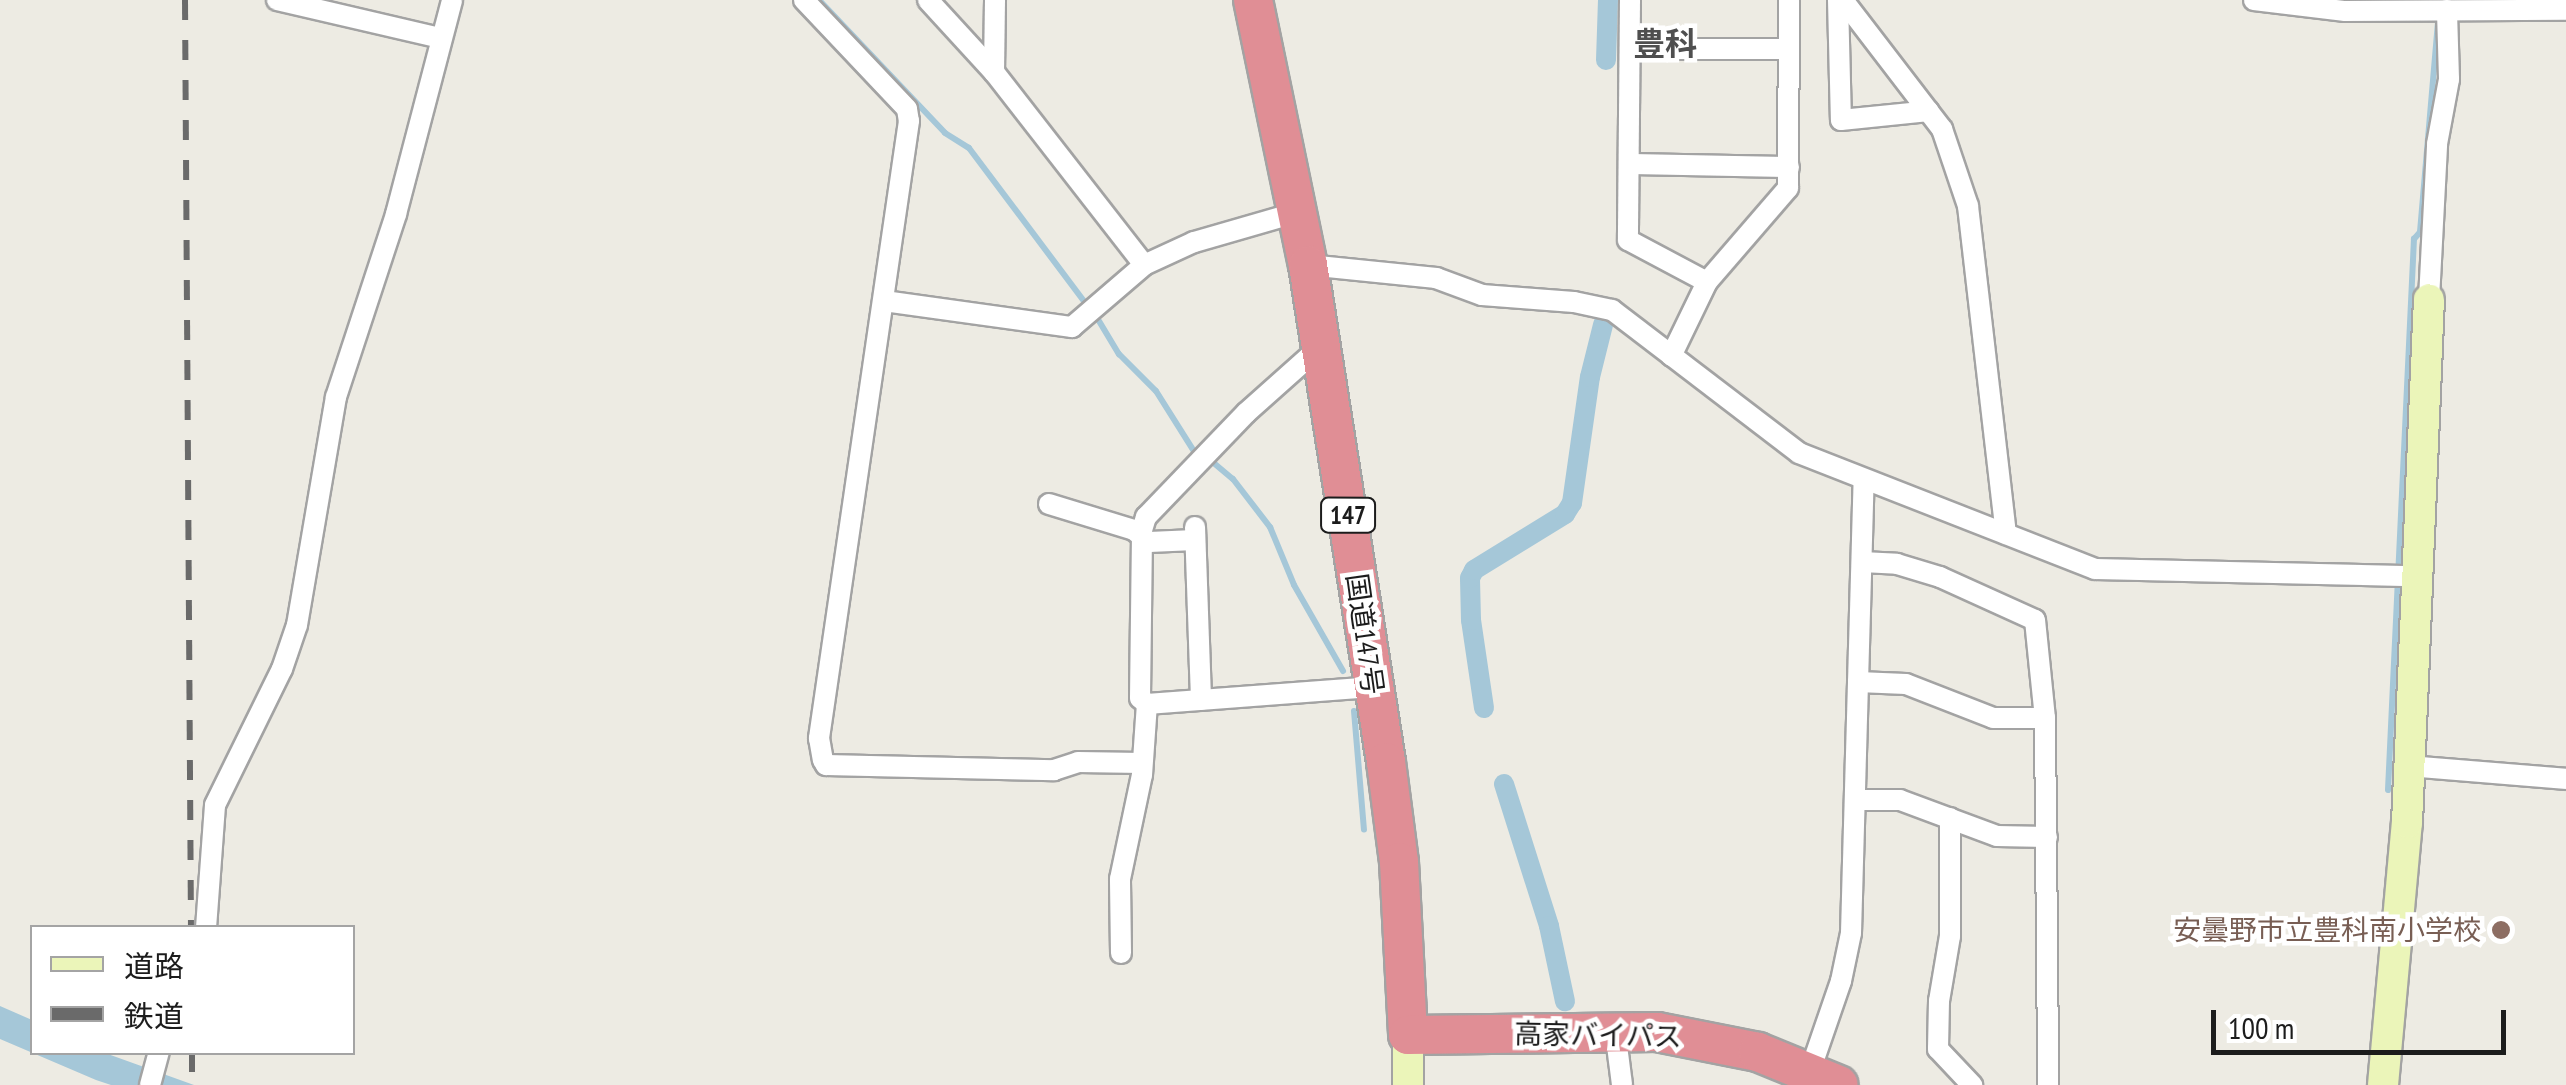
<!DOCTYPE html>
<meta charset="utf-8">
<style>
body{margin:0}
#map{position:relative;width:2566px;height:1085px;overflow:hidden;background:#edebe3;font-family:"PT Sans Narrow","Noto Sans JP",sans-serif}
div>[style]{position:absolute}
.water>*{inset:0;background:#a5c7d8}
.stream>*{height:6px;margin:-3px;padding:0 3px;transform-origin:3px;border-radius:3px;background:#a5c7d8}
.canal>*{height:20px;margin:-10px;padding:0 10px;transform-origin:10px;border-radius:10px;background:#a5c7d8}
.roads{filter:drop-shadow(2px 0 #a3a3a3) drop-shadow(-2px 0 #a3a3a3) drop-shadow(0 2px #a3a3a3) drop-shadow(0 -2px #a3a3a3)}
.street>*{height:20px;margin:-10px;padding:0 10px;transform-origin:10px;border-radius:10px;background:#fff}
.secondary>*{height:30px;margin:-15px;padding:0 15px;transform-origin:15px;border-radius:15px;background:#ebf5b9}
.highway>*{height:38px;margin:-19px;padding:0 19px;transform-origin:19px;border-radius:19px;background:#e08e95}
.rail>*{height:6px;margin-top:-3px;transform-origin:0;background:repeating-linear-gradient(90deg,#6a6a6a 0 20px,transparent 0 40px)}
.dots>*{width:28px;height:28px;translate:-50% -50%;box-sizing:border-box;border:5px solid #fff;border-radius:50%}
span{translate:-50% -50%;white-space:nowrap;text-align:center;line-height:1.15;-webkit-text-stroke:9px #fff;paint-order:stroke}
.shield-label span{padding:2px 8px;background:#fff;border:2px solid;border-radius:8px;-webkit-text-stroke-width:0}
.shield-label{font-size:25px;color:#1c1c1c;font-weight:700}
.street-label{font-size:28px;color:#1c1c1c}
.education-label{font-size:28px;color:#785e54}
.right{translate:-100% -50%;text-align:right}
.quarter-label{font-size:32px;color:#4f4f4f;font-weight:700}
.legend{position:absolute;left:30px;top:925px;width:325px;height:130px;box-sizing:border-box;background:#fff;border:2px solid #a4a4a4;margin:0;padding:12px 18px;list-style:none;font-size:30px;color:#1c1c1c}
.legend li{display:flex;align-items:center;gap:20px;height:50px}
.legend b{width:50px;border:2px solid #a4a4a4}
.scale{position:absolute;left:2211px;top:1010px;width:295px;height:45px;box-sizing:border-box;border:5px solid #1c1c1c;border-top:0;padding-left:12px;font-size:30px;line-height:35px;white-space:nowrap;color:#1c1c1c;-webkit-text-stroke:8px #fff;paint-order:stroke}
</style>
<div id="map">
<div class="water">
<i style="clip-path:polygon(0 1006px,32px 1020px,32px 1052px,105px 1053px,194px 1085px,111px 1085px,96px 1080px,0 1039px)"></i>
</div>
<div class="stream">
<i style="left:819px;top:0;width:183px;rotate:46.5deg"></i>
<i style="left:945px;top:133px;width:28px;rotate:32deg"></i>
<i style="left:969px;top:148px;width:190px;rotate:53.1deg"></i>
<i style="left:1099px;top:321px;width:39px;rotate:59deg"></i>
<i style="left:1119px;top:354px;width:52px;rotate:45deg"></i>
<i style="left:1156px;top:391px;width:77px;rotate:57.8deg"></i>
<i style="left:1209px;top:459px;width:31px;rotate:40deg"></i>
<i style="left:1233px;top:479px;width:61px;rotate:52.4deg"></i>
<i style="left:1270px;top:527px;width:63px;rotate:67.5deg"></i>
<i style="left:1294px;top:585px;width:99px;rotate:60.3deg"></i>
<i style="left:1354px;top:711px;width:119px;rotate:85.2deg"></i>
<i style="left:2388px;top:790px;width:552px;rotate:-87.3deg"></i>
<i style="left:2414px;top:239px;width:9px;rotate:-49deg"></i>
<i style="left:2420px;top:232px;width:213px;rotate:-85.1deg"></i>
</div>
<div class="canal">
<i style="left:1606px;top:60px;width:60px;rotate:-88.1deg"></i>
<i style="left:1484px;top:708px;width:89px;rotate:-98.4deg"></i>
<i style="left:1471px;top:620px;width:42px;rotate:-91.4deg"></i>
<i style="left:1470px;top:578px;width:9px;rotate:-63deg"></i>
<i style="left:1474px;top:570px;width:107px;rotate:-31.6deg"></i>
<i style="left:1565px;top:514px;width:13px;rotate:-58deg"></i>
<i style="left:1572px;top:503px;width:127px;rotate:-81.9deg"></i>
<i style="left:1590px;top:377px;width:54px;rotate:-76deg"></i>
<i style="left:1504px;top:784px;width:149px;rotate:72.4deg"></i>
<i style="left:1549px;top:926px;width:77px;rotate:78deg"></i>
</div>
<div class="roads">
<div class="street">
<i style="left:277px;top:0;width:167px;rotate:13.1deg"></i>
<i style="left:804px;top:0;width:150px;rotate:46.6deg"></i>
<i style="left:907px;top:109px;width:12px;rotate:81deg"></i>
<i style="left:909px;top:121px;width:624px;rotate:98.3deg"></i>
<i style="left:819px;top:738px;width:22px;rotate:80deg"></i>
<i style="left:823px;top:760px;width:6px;rotate:59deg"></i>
<i style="left:826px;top:765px;width:228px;rotate:1.3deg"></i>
<i style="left:1054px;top:770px;width:25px;rotate:-18deg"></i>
<i style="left:1078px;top:762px;width:64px;rotate:0.9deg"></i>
<i style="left:928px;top:0;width:98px;rotate:47.5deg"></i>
<i style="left:994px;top:72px;width:244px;rotate:52.1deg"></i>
<i style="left:1630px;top:0;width:240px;rotate:90.5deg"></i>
<i style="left:1628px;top:240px;width:89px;rotate:28deg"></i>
<i style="left:1707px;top:282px;width:82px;rotate:115.9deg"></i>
<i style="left:1838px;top:0;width:120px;rotate:88.6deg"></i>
<i style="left:1841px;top:120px;width:88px;rotate:-5.8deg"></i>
<i style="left:1843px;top:0;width:163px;rotate:52.5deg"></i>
<i style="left:1942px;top:129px;width:81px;rotate:71.3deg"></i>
<i style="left:1968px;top:206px;width:330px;rotate:83.4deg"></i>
<i style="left:2254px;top:0;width:92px;rotate:6.9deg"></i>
<i style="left:2345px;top:11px;width:221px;rotate:-0.3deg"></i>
<i style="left:1630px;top:49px;width:159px"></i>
<i style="left:994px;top:72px;width:72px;rotate:-89.2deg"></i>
<i style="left:1629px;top:164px;width:160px;rotate:1.1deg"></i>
<i style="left:1308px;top:265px;width:129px;rotate:5.8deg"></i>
<i style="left:1436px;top:278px;width:49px;rotate:20.3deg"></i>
<i style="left:1482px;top:295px;width:92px;rotate:4.4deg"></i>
<i style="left:1574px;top:302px;width:39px;rotate:12deg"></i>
<i style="left:1612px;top:310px;width:235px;rotate:37.4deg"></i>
<i style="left:1799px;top:453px;width:318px;rotate:21.4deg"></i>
<i style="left:2095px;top:569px;width:319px;rotate:1.3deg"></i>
<i style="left:1707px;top:282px;width:124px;rotate:-49.2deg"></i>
<i style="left:1788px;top:188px;width:188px;rotate:-89.7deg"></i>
<i style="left:2429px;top:299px;width:155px;rotate:-87deg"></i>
<i style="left:2437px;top:144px;width:66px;rotate:-79.5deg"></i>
<i style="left:2449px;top:79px;width:69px;rotate:-91.7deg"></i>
<i style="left:884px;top:301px;width:190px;rotate:7.9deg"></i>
<i style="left:1072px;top:327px;width:95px;rotate:-40.7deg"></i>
<i style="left:1144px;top:265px;width:55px;rotate:-24.7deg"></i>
<i style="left:1194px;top:242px;width:108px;rotate:-16.1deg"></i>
<i style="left:1049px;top:504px;width:89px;rotate:17deg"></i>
<i style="left:1134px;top:530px;width:19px;rotate:39deg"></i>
<i style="left:1149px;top:542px;width:46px;rotate:-2.5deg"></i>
<i style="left:1195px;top:527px;width:173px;rotate:88deg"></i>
<i style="left:1862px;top:562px;width:35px;rotate:3deg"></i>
<i style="left:1897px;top:564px;width:45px;rotate:16.8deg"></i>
<i style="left:1940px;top:577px;width:104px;rotate:24.4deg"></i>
<i style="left:2035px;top:620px;width:99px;rotate:84.2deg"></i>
<i style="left:2045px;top:718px;width:367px;rotate:89.5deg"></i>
<i style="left:1858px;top:682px;width:48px;rotate:2.4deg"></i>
<i style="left:1906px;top:684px;width:93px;rotate:21.3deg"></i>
<i style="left:1993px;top:718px;width:52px"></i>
<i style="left:1147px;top:704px;width:9px;rotate:-139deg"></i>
<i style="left:1140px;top:698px;width:168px;rotate:-89.3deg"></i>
<i style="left:1142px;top:530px;width:14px;rotate:-73deg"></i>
<i style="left:1146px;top:517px;width:144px;rotate:-46.1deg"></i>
<i style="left:1246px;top:413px;width:86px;rotate:-41.7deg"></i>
<i style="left:1310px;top:356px;width:12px;rotate:-14deg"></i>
<i style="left:2409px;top:766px;width:158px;rotate:4.7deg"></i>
<i style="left:1855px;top:800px;width:45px"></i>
<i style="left:1900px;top:800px;width:103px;rotate:20.4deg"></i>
<i style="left:1997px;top:836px;width:50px;rotate:1.1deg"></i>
<i style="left:1950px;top:818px;width:118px;rotate:90deg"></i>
<i style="left:1950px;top:936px;width:66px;rotate:99.6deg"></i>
<i style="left:1939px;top:1001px;width:48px;rotate:91.2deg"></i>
<i style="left:1938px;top:1049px;width:50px;rotate:46.6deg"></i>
<i style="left:206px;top:928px;width:123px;rotate:-85.8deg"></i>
<i style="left:215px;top:805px;width:152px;rotate:-63.8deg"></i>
<i style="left:282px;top:669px;width:46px;rotate:-71.2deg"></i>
<i style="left:297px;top:625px;width:231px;rotate:-80.3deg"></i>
<i style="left:336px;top:397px;width:193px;rotate:-71.8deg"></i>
<i style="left:396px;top:214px;width:221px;rotate:-75.3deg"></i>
<i style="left:1121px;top:953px;width:74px;rotate:-90.8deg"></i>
<i style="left:1120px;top:879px;width:106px;rotate:-78.1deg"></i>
<i style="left:1142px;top:775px;width:71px;rotate:-86deg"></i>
<i style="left:1147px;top:704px;width:225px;rotate:-4.3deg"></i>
<i style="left:1615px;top:1030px;width:55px;rotate:82.7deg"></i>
<i style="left:1810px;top:1071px;width:95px;rotate:-71deg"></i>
<i style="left:1841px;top:981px;width:49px;rotate:-78.2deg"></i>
<i style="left:1851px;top:933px;width:452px;rotate:-88.4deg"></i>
<i style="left:150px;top:1085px;width:34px;rotate:-75deg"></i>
</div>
<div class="secondary">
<i style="left:1408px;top:1035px;width:50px;rotate:90deg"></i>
<i style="left:2383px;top:1085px;width:263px;rotate:-84.8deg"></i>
<i style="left:2407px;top:823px;width:524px;rotate:-87.6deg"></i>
</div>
<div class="highway">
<i style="left:1253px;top:0;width:271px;rotate:78.3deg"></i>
<i style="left:1308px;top:265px;width:503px;rotate:81.08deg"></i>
<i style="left:1386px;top:762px;width:101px;rotate:82.6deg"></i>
<i style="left:1399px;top:862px;width:173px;rotate:87deg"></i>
<i style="left:1408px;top:1035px;width:249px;rotate:-0.7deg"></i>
<i style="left:1657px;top:1032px;width:103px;rotate:11.2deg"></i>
<i style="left:1758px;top:1052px;width:87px;rotate:22.2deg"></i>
</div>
</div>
<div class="rail">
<i style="left:185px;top:0;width:928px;rotate:89.63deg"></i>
<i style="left:192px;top:1052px;width:33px;rotate:90deg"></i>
</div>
<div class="dots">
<i style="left:2501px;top:930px;background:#8d6e63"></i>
</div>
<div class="shield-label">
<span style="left:1348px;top:515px">147</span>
</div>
<div class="street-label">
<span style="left:1365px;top:634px;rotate:82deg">国道147号</span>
<span style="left:1598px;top:1035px;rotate:1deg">高家バイパス</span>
</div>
<div class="education-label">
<span class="right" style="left:2481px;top:930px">安曇野市立豊科南小学校</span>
</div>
<div class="quarter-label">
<span style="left:1665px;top:43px">豊科</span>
</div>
<ul class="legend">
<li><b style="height:12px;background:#ebf5b9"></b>道路</li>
<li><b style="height:12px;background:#6a6a6a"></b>鉄道</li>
</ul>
<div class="scale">100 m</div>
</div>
